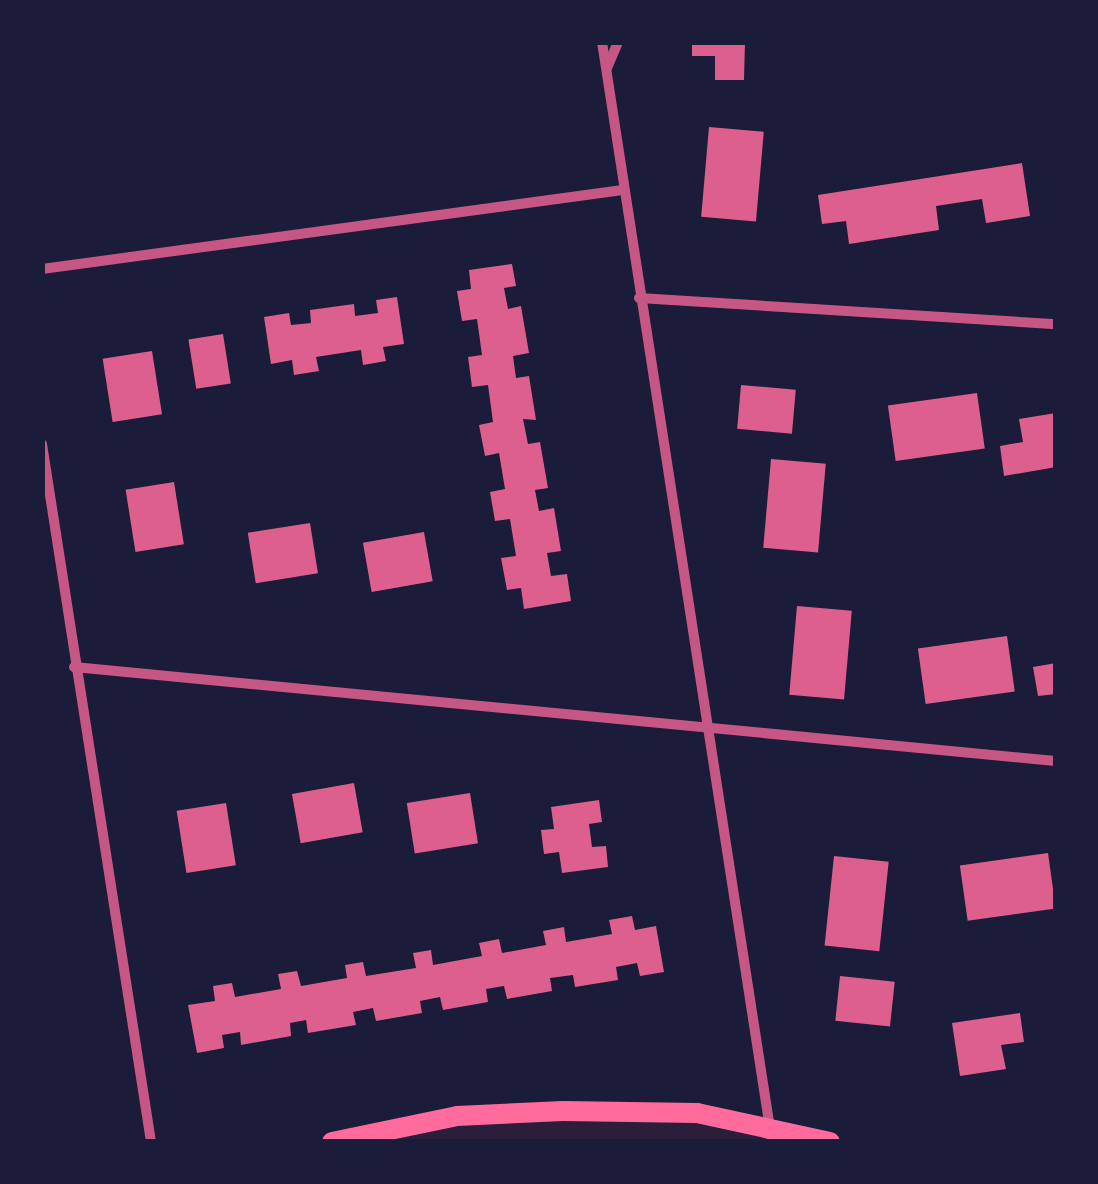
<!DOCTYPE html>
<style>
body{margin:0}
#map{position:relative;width:1098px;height:1184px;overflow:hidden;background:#1b1b3a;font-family:Quicksand,sans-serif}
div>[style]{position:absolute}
.green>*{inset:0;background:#2a1e3b}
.building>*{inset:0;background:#dd5f8e;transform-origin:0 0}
.minor>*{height:10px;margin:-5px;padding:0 5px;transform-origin:5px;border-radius:5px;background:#c65784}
.secondary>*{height:20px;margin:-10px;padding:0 10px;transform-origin:10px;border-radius:10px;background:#ff6b9d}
span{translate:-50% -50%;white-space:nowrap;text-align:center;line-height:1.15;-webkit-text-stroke:8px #1b1b3a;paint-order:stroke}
.frame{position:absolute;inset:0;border:45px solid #1b1b3a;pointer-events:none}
</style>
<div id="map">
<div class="green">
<i style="clip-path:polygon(697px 1113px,830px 1142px,332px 1142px,457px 1116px)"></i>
</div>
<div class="building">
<i style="clip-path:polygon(692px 42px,745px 42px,744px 80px,715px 80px,715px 56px,692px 56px)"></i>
<i style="left:709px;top:127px;width:55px;height:90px;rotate:5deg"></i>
<i style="clip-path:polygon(1022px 163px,1030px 216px,986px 223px,982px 199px,936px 206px,939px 230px,849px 244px,846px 221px,822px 224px,818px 195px)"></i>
<i style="clip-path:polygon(512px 264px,516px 286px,504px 288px,508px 309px,521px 306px,529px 353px,513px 356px,516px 378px,529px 376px,536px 420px,523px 419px,528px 444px,540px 442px,548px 488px,535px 490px,539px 511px,554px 508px,561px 551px,547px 553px,551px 576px,567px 574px,571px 601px,524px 609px,521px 588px,507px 590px,501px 558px,516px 556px,510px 519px,495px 521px,490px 492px,505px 489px,499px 453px,485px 456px,479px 425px,493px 422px,488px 385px,472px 387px,468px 357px,482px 355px,477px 319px,462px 321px,457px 291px,471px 289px,469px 270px)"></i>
<i style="clip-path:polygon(397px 297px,404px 344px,383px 347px,386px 361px,363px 365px,361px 350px,316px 357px,319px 371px,294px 375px,292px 360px,271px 364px,264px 317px,289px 313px,291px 325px,311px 323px,310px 310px,354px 304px,355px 316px,378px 313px,376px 300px)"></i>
<i style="left:223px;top:334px;width:50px;height:35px;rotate:81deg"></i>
<i style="left:152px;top:351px;width:64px;height:50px;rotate:81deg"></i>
<i style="left:741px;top:385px;width:55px;height:44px;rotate:5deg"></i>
<i style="left:977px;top:393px;width:56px;height:90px;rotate:82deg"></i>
<i style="clip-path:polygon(1056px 413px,1056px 467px,1004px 476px,1000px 446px,1023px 442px,1019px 419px)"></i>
<i style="left:771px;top:459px;width:55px;height:89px;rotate:5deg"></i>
<i style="left:174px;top:482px;width:63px;height:49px;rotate:81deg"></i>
<i style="left:310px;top:523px;width:51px;height:63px;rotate:81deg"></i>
<i style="left:424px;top:532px;width:50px;height:62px;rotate:80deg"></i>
<i style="left:797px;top:606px;width:55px;height:89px;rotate:5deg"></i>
<i style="left:1007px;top:636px;width:56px;height:90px;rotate:82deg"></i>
<i style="clip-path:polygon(1056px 663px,1056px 694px,1038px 696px,1033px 667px)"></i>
<i style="left:354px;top:783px;width:50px;height:63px;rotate:80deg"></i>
<i style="left:470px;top:793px;width:51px;height:64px;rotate:81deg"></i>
<i style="clip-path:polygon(599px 800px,602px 822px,589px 824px,592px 847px,606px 846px,608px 867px,562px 873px,559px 852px,544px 854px,541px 830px,554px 829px,551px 807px)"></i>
<i style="left:226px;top:803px;width:63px;height:50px;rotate:81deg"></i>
<i style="left:1048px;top:853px;width:56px;height:89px;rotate:82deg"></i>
<i style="left:834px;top:856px;width:55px;height:90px;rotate:6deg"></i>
<i style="clip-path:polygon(632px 916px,635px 930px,656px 926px,664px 972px,640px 976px,637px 963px,616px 967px,618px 980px,575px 987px,573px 975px,550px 978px,552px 991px,507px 999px,504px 986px,486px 989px,488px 1002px,443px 1010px,440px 997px,420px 1001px,422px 1013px,376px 1021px,373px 1008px,353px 1012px,356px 1025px,308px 1033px,306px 1020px,290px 1023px,291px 1036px,241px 1045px,240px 1032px,222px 1035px,224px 1048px,197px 1053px,188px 1005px,215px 1001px,213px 986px,232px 983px,235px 997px,281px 989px,278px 974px,297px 971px,301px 986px,347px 978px,345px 965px,363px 962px,366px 976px,416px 968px,413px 953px,431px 950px,433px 965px,482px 956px,479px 943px,499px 939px,502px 953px,546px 945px,543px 931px,564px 927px,566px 942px,612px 934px,609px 920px)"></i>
<i style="left:840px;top:976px;width:55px;height:45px;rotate:6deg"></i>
<i style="clip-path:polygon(1020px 1013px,1024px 1042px,1001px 1045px,1006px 1069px,960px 1076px,952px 1023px)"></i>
</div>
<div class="minor">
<i style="left:602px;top:42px;width:1113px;rotate:81.21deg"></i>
<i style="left:607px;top:68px;width:28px;rotate:-67deg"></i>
<i style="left:42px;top:269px;width:586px;rotate:-7.74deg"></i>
<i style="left:639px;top:298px;width:418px;rotate:3.6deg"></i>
<i style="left:42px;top:444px;width:706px;rotate:81.12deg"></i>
<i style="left:74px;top:667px;width:986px;rotate:5.47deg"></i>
</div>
<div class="secondary">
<i style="left:332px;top:1142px;width:128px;rotate:-11.7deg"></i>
<i style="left:457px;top:1116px;width:106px;rotate:-2.7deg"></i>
<i style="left:563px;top:1111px;width:134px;rotate:0.9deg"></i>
<i style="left:697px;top:1113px;width:136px;rotate:12.3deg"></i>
</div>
<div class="frame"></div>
</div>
